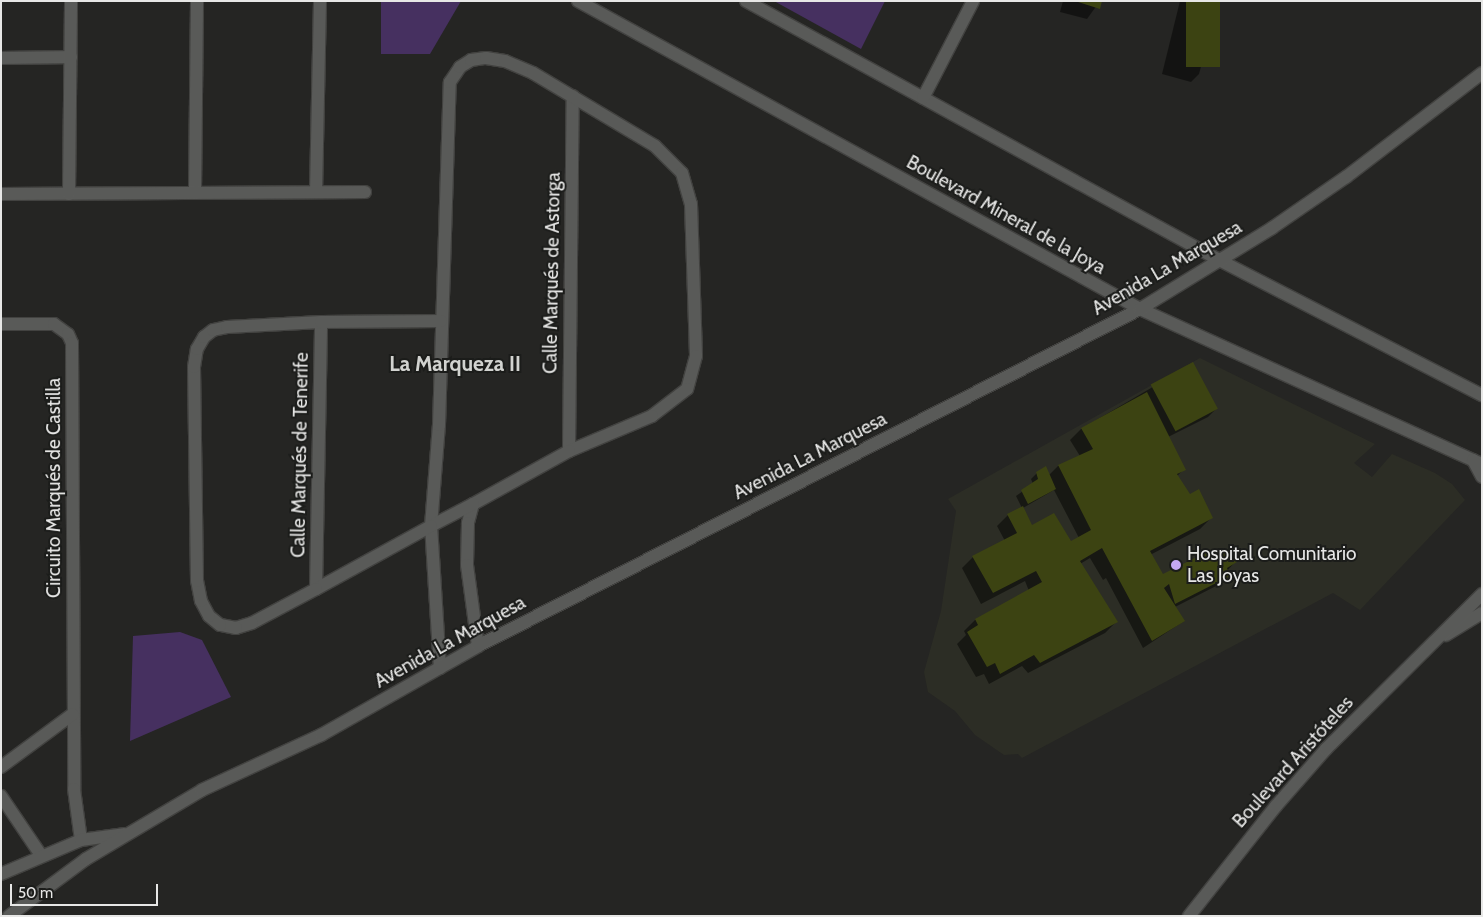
<!DOCTYPE html>
<meta charset="utf-8">
<style>
body{margin:0}
#map{position:relative;width:1483px;height:917px;overflow:hidden;background:#252523;font-family:Cabin,sans-serif}
div>[style]{position:absolute}
.built>*{inset:0;background:#2c2d25}
.green>*{inset:0;background:#463060}
.shadow>*{inset:0;background:#0007}
.building>*{inset:0;background:#3c4312;transform-origin:0 0}
.roads{filter:drop-shadow(1px 0 #424240) drop-shadow(-1px 0 #424240) drop-shadow(0 1px #424240) drop-shadow(0 -1px #424240)}
.minor>*{height:12px;margin:-6px;padding:0 6px;transform-origin:6px;border-radius:6px;background:#595a58}
.dots>*{width:14px;height:14px;translate:-50% -50%;box-sizing:border-box;border:2px solid #1b1c1a;border-radius:50%}
span{translate:-50% -50%;white-space:nowrap;text-align:center;line-height:1.15;-webkit-text-stroke:4px #1b1c1a;paint-order:stroke}
.street-label{font-size:19px;color:#e7e7e6}
.poi-label{font-size:19px;color:#e7e7e6}
.left{translate:0 -50%;text-align:left}
.quarter-label{font-size:21px;color:#d2d3d0;font-weight:700}
.frame{position:absolute;inset:0;border:2px solid #e7e7e6;pointer-events:none}
.scale{position:absolute;left:10px;top:884px;width:148px;height:22px;box-sizing:border-box;border:2px solid #e7e7e6;border-top:0;padding-left:6px;font-size:15px;line-height:18px;white-space:nowrap;color:#e7e7e6;-webkit-text-stroke:4px #1b1c1a;paint-order:stroke}
</style>
<div id="map">
<div class="built">
<i style="clip-path:polygon(1200px 358px,1375px 444px,1354px 463px,1372px 477px,1392px 454px,1435px 473px,1452px 484px,1465px 500px,1360px 610px,1333px 593px,1022px 758px,1018px 754px,1004px 755px,975px 735px,955px 711px,928px 692px,924px 672px,941px 611px,956px 511px,948px 499px)"></i>
</div>
<div class="green">
<i style="clip-path:polygon(381px 1px,461px 1px,430px 54px,381px 54px)"></i>
<i style="clip-path:polygon(774px 1px,885px 1px,861px 49px)"></i>
<i style="clip-path:polygon(180px 632px,202px 640px,231px 697px,130px 741px,133px 636px)"></i>
</div>
<div class="shadow">
<i style="clip-path:polygon(1063px 1px,1100px 1px,1087px 19px,1060px 12px)"></i>
<i style="clip-path:polygon(1180px 1px,1219px 1px,1199px 74px,1191px 82px,1162px 74px)"></i>
<i style="clip-path:polygon(evenodd,1192px 364px,1216px 409px,1208px 417px,1168px 437px,1184px 469px,1177px 476px,1189px 496px,1211px 518px,1200px 529px,1150px 555px,1162px 576px,1217px 555px,1235px 562px,1227px 571px,1228px 576px,1220px 584px,1175px 607px,1184px 621px,1143px 648px,1106px 578px,1103px 580px,1090px 558px,1080px 564px,1116px 622px,1105px 633px,1028px 673px,1022px 666px,989px 684px,984px 674px,976px 677px,957px 644px,966px 635px,964px 631px,975px 620px,1029px 591px,1025px 581px,981px 604px,962px 568px,973px 557px,1005px 541px,997px 526px,1008px 515px,1022px 508px,1016px 496px,1033px 484px,1031px 479px,1037px 473px,1049px 475px,1058px 466px,1080px 456px,1070px 440px,1081px 429px,1192px 364px,1054px 490px,1079px 538px,1070px 543px,1031px 526px,1023px 508px,1054px 490px)"></i>
</div>
<div class="building">
<i style="clip-path:polygon(1075px 1px,1102px 1px,1100px 9px)"></i>
<i style="left:1186px;top:1px;width:34px;height:66px"></i>
<i style="left:1193px;top:362px;width:53px;height:48px;rotate:62deg"></i>
<i style="clip-path:polygon(1147px 392px,1186px 470px,1177px 474px,1190px 494px,1199px 489px,1213px 518px,1150px 551px,1163px 574px,1215px 548px,1217px 554px,1229px 549px,1237px 562px,1227px 568px,1230px 576px,1175px 604px,1169px 584px,1164px 588px,1185px 621px,1152px 641px,1102px 548px,1080px 561px,1118px 622px,1040px 663px,1034px 655px,1000px 674px,995px 663px,987px 667px,967px 632px,978px 625px,975px 619px,1042px 582px,1036px 571px,993px 593px,972px 556px,1017px 533px,1007px 514px,1023px 506px,1032px 525px,1054px 513px,1071px 541px,1091px 530px,1058px 465px,1093px 449px,1081px 428px)"></i>
<i style="clip-path:polygon(1046px 466px,1056px 489px,1028px 504px,1021px 490px,1038px 479px,1036px 472px)"></i>
</div>
<div class="roads">
<div class="minor">
<i style="left:578px;top:1px;width:641px;rotate:28.72deg"></i>
<i style="left:1140px;top:309px;width:375px;rotate:24.4deg"></i>
<i style="left:746px;top:1px;width:539px;rotate:28.7deg"></i>
<i style="left:1219px;top:260px;width:296px;rotate:27.2deg"></i>
<i style="left:1px;top:58px;width:70px;rotate:-0.8deg"></i>
<i style="left:923px;top:98px;width:109px;rotate:-62.7deg"></i>
<i style="left:316px;top:192px;width:191px;rotate:-88.8deg"></i>
<i style="left:195px;top:193px;width:192px;rotate:-89.4deg"></i>
<i style="left:1px;top:194px;width:364px;rotate:-0.3deg"></i>
<i style="left:69px;top:194px;width:193px;rotate:-89.4deg"></i>
<i style="left:1px;top:324px;width:53px"></i>
<i style="left:54px;top:324px;width:17px;rotate:36deg"></i>
<i style="left:68px;top:334px;width:10px;rotate:66deg"></i>
<i style="left:72px;top:343px;width:446px;rotate:89.7deg"></i>
<i style="left:74px;top:789px;width:51px;rotate:82.2deg"></i>
<i style="left:569px;top:451px;width:355px;rotate:-89.4deg"></i>
<i style="left:1473px;top:460px;width:19px;rotate:62deg"></i>
<i style="left:473px;top:504px;width:20px;rotate:105deg"></i>
<i style="left:468px;top:523px;width:42px;rotate:91.4deg"></i>
<i style="left:467px;top:565px;width:82px;rotate:82.3deg"></i>
<i style="left:316px;top:589px;width:267px;rotate:-88.9deg"></i>
<i style="left:1446px;top:635px;width:42px;rotate:-31.4deg"></i>
<i style="left:440px;top:668px;width:142px;rotate:-93.6deg"></i>
<i style="left:431px;top:526px;width:101px;rotate:-85.5deg"></i>
<i style="left:439px;top:425px;width:343px;rotate:-88.2deg"></i>
<i style="left:450px;top:82px;width:18px;rotate:-56deg"></i>
<i style="left:460px;top:67px;width:13px;rotate:-32deg"></i>
<i style="left:471px;top:60px;width:15px;rotate:-8deg"></i>
<i style="left:486px;top:58px;width:19px;rotate:9deg"></i>
<i style="left:505px;top:61px;width:30px;rotate:23deg"></i>
<i style="left:533px;top:73px;width:142px;rotate:30.9deg"></i>
<i style="left:655px;top:146px;width:38px;rotate:45deg"></i>
<i style="left:682px;top:173px;width:32px;rotate:74deg"></i>
<i style="left:691px;top:204px;width:152px;rotate:88.1deg"></i>
<i style="left:696px;top:356px;width:34px;rotate:105deg"></i>
<i style="left:687px;top:389px;width:44px;rotate:142.4deg"></i>
<i style="left:652px;top:416px;width:90px;rotate:157.1deg"></i>
<i style="left:569px;top:451px;width:110px;rotate:151.1deg"></i>
<i style="left:473px;top:504px;width:47px;rotate:152.4deg"></i>
<i style="left:431px;top:526px;width:131px;rotate:151.3deg"></i>
<i style="left:316px;top:589px;width:72px;rotate:152deg"></i>
<i style="left:252px;top:623px;width:17px;rotate:163deg"></i>
<i style="left:236px;top:628px;width:16px;rotate:-169deg"></i>
<i style="left:220px;top:625px;width:14px;rotate:-141deg"></i>
<i style="left:209px;top:616px;width:17px;rotate:-118deg"></i>
<i style="left:201px;top:601px;width:20px;rotate:-101deg"></i>
<i style="left:197px;top:581px;width:214px;rotate:-90.8deg"></i>
<i style="left:194px;top:367px;width:18px;rotate:-81deg"></i>
<i style="left:197px;top:349px;width:14px;rotate:-60deg"></i>
<i style="left:204px;top:337px;width:11px;rotate:-38deg"></i>
<i style="left:213px;top:330px;width:14px;rotate:-12deg"></i>
<i style="left:227px;top:327px;width:94px;rotate:-3deg"></i>
<i style="left:321px;top:322px;width:120px;rotate:-0.5deg"></i>
<i style="left:1px;top:767px;width:89px;rotate:-36.4deg"></i>
<i style="left:1px;top:796px;width:71px;rotate:55.9deg"></i>
<i style="left:1px;top:874px;width:87px;rotate:-23deg"></i>
<i style="left:81px;top:840px;width:43px;rotate:-7.9deg"></i>
<i style="left:9px;top:916px;width:96px;rotate:-36.5deg"></i>
<i style="left:86px;top:859px;width:135px;rotate:-30.7deg"></i>
<i style="left:202px;top:790px;width:131px;rotate:-24.8deg"></i>
<i style="left:321px;top:735px;width:180px;rotate:-29.5deg"></i>
<i style="left:478px;top:646px;width:743px;rotate:-26.98deg"></i>
<i style="left:1140px;top:309px;width:155px;rotate:-31.5deg"></i>
<i style="left:1272px;top:228px;width:90px;rotate:-34.6deg"></i>
<i style="left:1346px;top:177px;width:171px;rotate:-37.4deg"></i>
<i style="left:1189px;top:916px;width:140px;rotate:-51.7deg"></i>
<i style="left:1276px;top:806px;width:76px;rotate:-48.7deg"></i>
<i style="left:1326px;top:749px;width:220px;rotate:-44.8deg"></i>
</div>
</div>
<div class="dots">
<i style="left:1176px;top:565px;background:#c5a7f1"></i>
</div>
<div class="street-label">
<span style="left:1006px;top:215px;rotate:29deg">Boulevard Mineral de la Joya</span>
<span style="left:1167px;top:268px;rotate:-30deg">Avenida La Marquesa</span>
<span style="left:552px;top:273px;rotate:-89deg">Calle Marqués de Astorga</span>
<span style="left:300px;top:455px;rotate:-89deg">Calle Marqués de Tenerife</span>
<span style="left:810px;top:456px;rotate:-27deg">Avenida La Marquesa</span>
<span style="left:54px;top:488px;rotate:-90deg">Circuito Marqués de Castilla</span>
<span style="left:450px;top:642px;rotate:-29deg">Avenida La Marquesa</span>
<span style="left:1293px;top:762px;rotate:-48deg">Boulevard Aristóteles</span>
</div>
<div class="poi-label">
<span class="left" style="left:1187px;top:565px">Hospital Comunitario<br>Las Joyas</span>
</div>
<div class="quarter-label">
<span style="left:455px;top:364px">La Marqueza II</span>
</div>
<div class="frame"></div>
<div class="scale">50 m</div>
</div>
